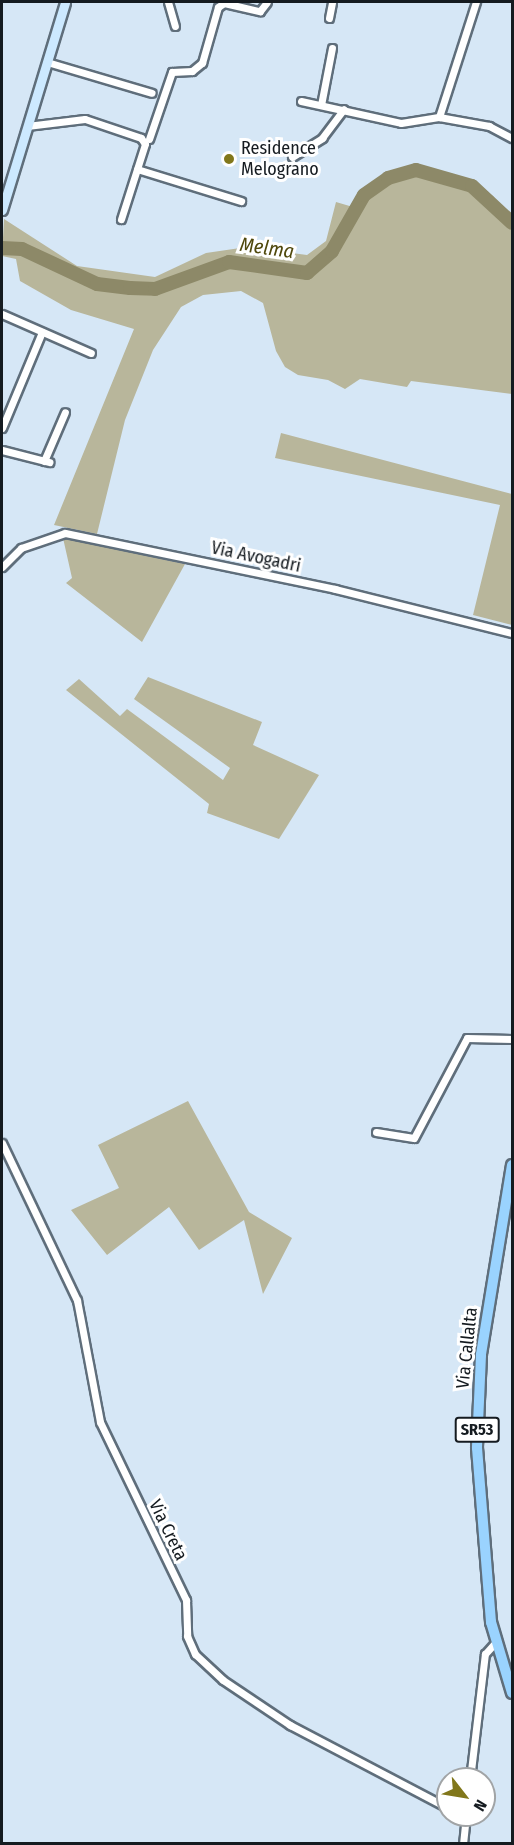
<!DOCTYPE html>
<style>
body{margin:0}
#map{position:relative;width:514px;height:1845px;overflow:hidden;background:#d6e7f6;font-family:"Fira Sans Condensed",sans-serif}
div>[style]{position:absolute}
.green>*{inset:0;background:#b8b69b}
.river>*{height:14px;margin:-7px;padding:0 7px;transform-origin:7px;border-radius:7px;background:#8d8968}
.roads{filter:drop-shadow(2px 0 #5f6e7b) drop-shadow(-2px 0 #5f6e7b) drop-shadow(0 2px #5f6e7b) drop-shadow(0 -2px #5f6e7b)}
.street>*{height:7px;margin:-3.5px;padding:0 3.5px;transform-origin:3.5px;border-radius:3.5px;background:#fff}
.secondary>*{height:9px;margin:-4.5px;padding:0 4.5px;transform-origin:4.5px;border-radius:4.5px;background:#cce9ff}
.primary>*{height:10px;margin:-5px;padding:0 5px;transform-origin:5px;border-radius:5px;background:#9ad3fe}
.dots>*{width:16px;height:16px;translate:-50% -50%;box-sizing:border-box;border:3px solid #fff;border-radius:50%}
span{translate:-50% -50%;white-space:nowrap;text-align:center;line-height:1.15;-webkit-text-stroke:6px #fff;paint-order:stroke}
.shield-label span{padding:2px 4px;background:#fff;border:2px solid;border-radius:4px;-webkit-text-stroke-width:0}
.shield-label{font-size:16px;color:#151b20;font-weight:700}
.poi-label{font-size:18px;color:#151b20}
.left{translate:0 -50%;text-align:left}
.street-label{font-size:18px;color:#151b20}
.water-label{font-size:20px;color:#50490d;font-style:italic}
.frame{position:absolute;inset:0;border:3px solid #151b20;pointer-events:none}
.north{position:absolute;left:436px;top:1767px;width:60px;height:60px;box-sizing:border-box;background:#fff;border:2px solid #a1a4a6;border-radius:50%;rotate:121deg;font-size:16px;font-weight:700;line-height:24px;text-align:center;color:#151b20}
.north::after{content:'';display:block;margin:auto;width:21px;height:27px;background:#81771b;clip-path:polygon(50% 0,100% 100%,50% 72%,0 100%)}
</style>
<div id="map">
<div class="green">
<i style="clip-path:polygon(409px 168px,471px 182px,493px 196px,512px 221px,512px 394px,411px 381px,407px 387px,360px 379px,345px 389px,328px 380px,298px 375px,285px 367px,276px 351px,263px 303px,241px 291px,203px 295px,181px 307px,153px 350px,125px 420px,97px 534px,54px 525px,134px 329px,71px 310px,20px 281px,16px 259px,2px 256px,4px 219px,77px 266px,155px 277px,206px 253px,247px 247px,307px 255px,326px 241px,336px 202px,353px 207px,374px 183px)"></i>
<i style="clip-path:polygon(281px 433px,512px 494px,512px 625px,473px 615px,500px 505px,275px 458px)"></i>
<i style="clip-path:polygon(63px 538px,185px 564px,142px 642px,66px 583px,72px 578px)"></i>
<i style="clip-path:polygon(148px 677px,262px 722px,253px 745px,319px 775px,279px 839px,207px 813px,209px 804px,66px 690px,79px 679px,120px 716px,127px 709px,223px 780px,230px 768px,134px 699px)"></i>
<i style="clip-path:polygon(188px 1101px,249px 1212px,292px 1238px,263px 1294px,244px 1220px,199px 1250px,169px 1207px,107px 1255px,71px 1210px,119px 1188px,98px 1145px)"></i>
</div>
<div class="river">
<i style="left:2px;top:248px;width:20px;rotate:3deg"></i>
<i style="left:22px;top:249px;width:83px;rotate:25deg"></i>
<i style="left:97px;top:284px;width:33px;rotate:7deg"></i>
<i style="left:130px;top:288px;width:25px;rotate:2deg"></i>
<i style="left:155px;top:289px;width:79px;rotate:-20deg"></i>
<i style="left:229px;top:262px;width:79px;rotate:8deg"></i>
<i style="left:307px;top:273px;width:33px;rotate:-41deg"></i>
<i style="left:332px;top:251px;width:64px;rotate:-60.3deg"></i>
<i style="left:364px;top:195px;width:29px;rotate:-35deg"></i>
<i style="left:388px;top:178px;width:29px;rotate:-16deg"></i>
<i style="left:416px;top:170px;width:58px;rotate:15.9deg"></i>
<i style="left:472px;top:186px;width:54px;rotate:42.8deg"></i>
</div>
<div class="roads">
<div class="street">
<i style="left:168px;top:2px;width:25px;rotate:74deg"></i>
<i style="left:329px;top:18px;width:16px;rotate:-79deg"></i>
<i style="left:47px;top:62px;width:109px;rotate:16.4deg"></i>
<i style="left:301px;top:101px;width:102px;rotate:12.4deg"></i>
<i style="left:401px;top:123px;width:38px;rotate:-9deg"></i>
<i style="left:439px;top:117px;width:51px;rotate:10.2deg"></i>
<i style="left:489px;top:126px;width:26px;rotate:28deg"></i>
<i style="left:321px;top:105px;width:58px;rotate:-79.1deg"></i>
<i style="left:439px;top:117px;width:121px;rotate:-72.2deg"></i>
<i style="left:27px;top:126px;width:58px;rotate:-6.9deg"></i>
<i style="left:85px;top:119px;width:59px;rotate:18.7deg"></i>
<i style="left:141px;top:138px;width:7px;rotate:56deg"></i>
<i style="left:145px;top:144px;width:79px;rotate:107.7deg"></i>
<i style="left:149px;top:139px;width:71px;rotate:-71.1deg"></i>
<i style="left:172px;top:72px;width:20px;rotate:-3deg"></i>
<i style="left:192px;top:71px;width:13px;rotate:-39deg"></i>
<i style="left:202px;top:63px;width:58px;rotate:-74.1deg"></i>
<i style="left:218px;top:7px;width:7px;rotate:-34deg"></i>
<i style="left:224px;top:3px;width:37px;rotate:13deg"></i>
<i style="left:260px;top:11px;width:11px;rotate:-52deg"></i>
<i style="left:292px;top:157px;width:36px;rotate:-32deg"></i>
<i style="left:322px;top:138px;width:36px;rotate:-53deg"></i>
<i style="left:137px;top:169px;width:109px;rotate:17.1deg"></i>
<i style="left:2px;top:314px;width:97px;rotate:23.7deg"></i>
<i style="left:2px;top:428px;width:104px;rotate:-67.4deg"></i>
<i style="left:2px;top:450px;width:49px;rotate:14.3deg"></i>
<i style="left:44px;top:461px;width:53px;rotate:-66.8deg"></i>
<i style="left:2px;top:567px;width:27px;rotate:-45deg"></i>
<i style="left:21px;top:548px;width:46px;rotate:-18.8deg"></i>
<i style="left:65px;top:533px;width:276px;rotate:11.7deg"></i>
<i style="left:335px;top:589px;width:182px;rotate:14deg"></i>
<i style="left:376px;top:1132px;width:38px;rotate:9deg"></i>
<i style="left:414px;top:1138px;width:113px;rotate:-62.1deg"></i>
<i style="left:467px;top:1038px;width:45px;rotate:1.3deg"></i>
<i style="left:2px;top:1143px;width:174px;rotate:64.5deg"></i>
<i style="left:77px;top:1300px;width:124px;rotate:79.3deg"></i>
<i style="left:100px;top:1422px;width:198px;rotate:64.2deg"></i>
<i style="left:186px;top:1600px;width:36px;rotate:88deg"></i>
<i style="left:187px;top:1636px;width:20px;rotate:66deg"></i>
<i style="left:195px;top:1654px;width:38px;rotate:43deg"></i>
<i style="left:223px;top:1680px;width:81px;rotate:33.9deg"></i>
<i style="left:290px;top:1725px;width:178px;rotate:27.7deg"></i>
<i style="left:470px;top:1779px;width:126px;rotate:-83.2deg"></i>
<i style="left:485px;top:1654px;width:13px;rotate:-48deg"></i>
<i style="left:463px;top:1844px;width:29px;rotate:-84deg"></i>
</div>
<div class="secondary">
<i style="left:2px;top:210px;width:217px;rotate:-73.1deg"></i>
</div>
<div class="primary">
<i style="left:512px;top:1165px;width:193px;rotate:99.3deg"></i>
<i style="left:481px;top:1355px;width:93px;rotate:92.5deg"></i>
<i style="left:477px;top:1448px;width:175px;rotate:85.4deg"></i>
<i style="left:491px;top:1622px;width:74px;rotate:73.5deg"></i>
</div>
</div>
<div class="dots">
<i style="left:229px;top:159px;background:#81771b"></i>
</div>
<div class="shield-label">
<span style="left:477px;top:1430px">SR53</span>
</div>
<div class="poi-label">
<span class="left" style="left:241px;top:159px">Residence<br>Melograno</span>
</div>
<div class="street-label">
<span style="left:256px;top:557px;rotate:12deg">Via Avogadri</span>
<span style="left:467px;top:1348px;rotate:-84deg">Via Callalta</span>
<span style="left:168px;top:1530px;rotate:64deg">Via Creta</span>
</div>
<div class="water-label">
<span style="left:267px;top:248px;rotate:8deg">Melma</span>
</div>
<div class="frame"></div>
<div class="north">N</div>
</div>
